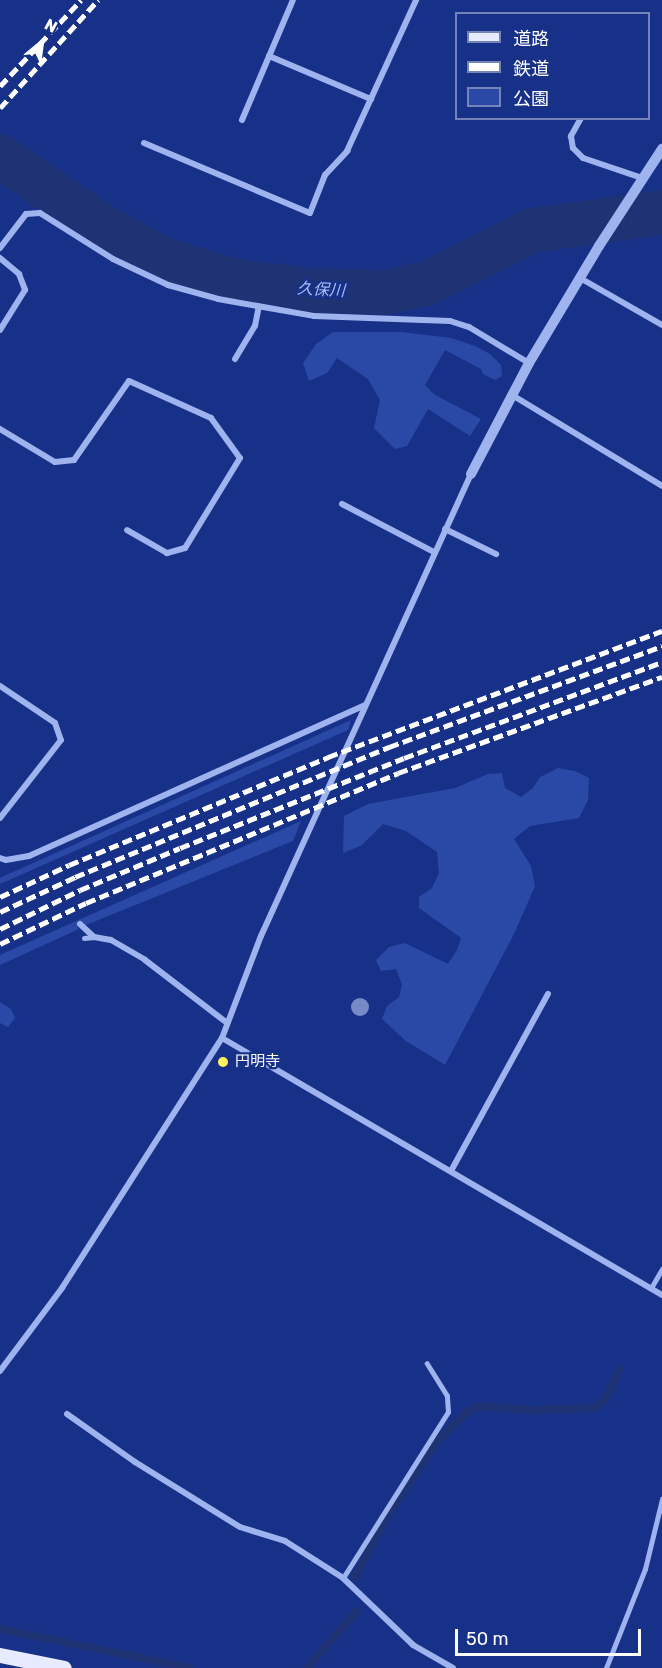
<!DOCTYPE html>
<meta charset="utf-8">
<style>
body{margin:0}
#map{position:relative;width:662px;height:1668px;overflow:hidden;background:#173189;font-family:Rubik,"Noto Sans JP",sans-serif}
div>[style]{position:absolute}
.green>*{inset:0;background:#2a49a7}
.stream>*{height:8px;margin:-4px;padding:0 4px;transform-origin:4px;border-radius:4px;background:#1f3274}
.river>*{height:45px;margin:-22.5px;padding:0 22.5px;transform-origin:22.5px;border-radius:22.5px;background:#1f3274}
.service>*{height:4.5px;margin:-2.25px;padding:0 2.25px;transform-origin:2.25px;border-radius:2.25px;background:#9fb3ee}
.minor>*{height:6px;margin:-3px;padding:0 3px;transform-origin:3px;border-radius:3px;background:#9fb3ee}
.tertiary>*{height:10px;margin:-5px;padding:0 5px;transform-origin:5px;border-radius:5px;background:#9fb3ee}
.primary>*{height:15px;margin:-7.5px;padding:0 7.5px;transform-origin:7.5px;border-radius:7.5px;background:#e6ebff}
.rail>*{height:4.5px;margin-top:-2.25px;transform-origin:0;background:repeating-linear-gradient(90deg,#fff 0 10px,transparent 0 14.5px)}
.trees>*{width:18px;height:18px;margin:-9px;border-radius:50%;background:#778ac7}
.dots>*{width:16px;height:16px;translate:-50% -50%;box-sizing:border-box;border:3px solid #173189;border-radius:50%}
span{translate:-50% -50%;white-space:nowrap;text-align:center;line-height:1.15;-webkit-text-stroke:4.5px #173189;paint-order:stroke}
.poi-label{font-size:15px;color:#fff}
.left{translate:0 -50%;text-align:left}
.water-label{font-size:16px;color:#abbdf5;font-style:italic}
.legend{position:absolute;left:455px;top:12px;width:195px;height:108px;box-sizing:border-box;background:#173189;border:2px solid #7483b8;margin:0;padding:8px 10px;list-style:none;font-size:18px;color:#fff}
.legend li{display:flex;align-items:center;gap:12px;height:30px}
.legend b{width:30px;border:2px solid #7483b8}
.north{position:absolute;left:12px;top:12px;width:60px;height:60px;-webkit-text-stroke:4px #173189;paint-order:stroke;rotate:29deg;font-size:16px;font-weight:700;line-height:24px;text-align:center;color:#fff}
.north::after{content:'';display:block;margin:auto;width:21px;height:27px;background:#fff;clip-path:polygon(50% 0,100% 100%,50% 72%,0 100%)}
.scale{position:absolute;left:455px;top:1629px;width:186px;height:27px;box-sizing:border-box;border:3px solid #fff;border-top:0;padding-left:8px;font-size:18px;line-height:21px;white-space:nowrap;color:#fff;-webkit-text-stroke:4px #173189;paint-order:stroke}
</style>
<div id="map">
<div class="green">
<i style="clip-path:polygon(333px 332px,401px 332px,451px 338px,475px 346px,490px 354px,501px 365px,502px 376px,495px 380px,483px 374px,481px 369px,445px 350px,425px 385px,435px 395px,481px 419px,470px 436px,428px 409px,407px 446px,395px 449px,374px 428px,380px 400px,368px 379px,337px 358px,327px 373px,309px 381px,303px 363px,316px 344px)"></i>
<i style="clip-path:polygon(351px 720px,348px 730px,0 884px,0 878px)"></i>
<i style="clip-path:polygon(558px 768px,575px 771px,589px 778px,588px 800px,579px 818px,530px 826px,514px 839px,531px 866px,535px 886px,514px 934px,445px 1065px,406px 1041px,382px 1019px,387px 1006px,399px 997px,402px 985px,396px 969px,381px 971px,376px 960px,389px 947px,405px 943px,448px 964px,457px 950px,461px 938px,419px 908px,419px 897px,432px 888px,439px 873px,437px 852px,406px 831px,383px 824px,362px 845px,343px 853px,344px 816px,368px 804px,455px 788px,488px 774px,502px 773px,505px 788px,521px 797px,533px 788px,540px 777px)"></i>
<i style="clip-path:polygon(301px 821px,293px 841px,86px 925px,83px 922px,77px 926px,79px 929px,0 965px,0 955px)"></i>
<i style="clip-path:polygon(0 1002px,11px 1009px,15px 1018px,8px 1027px,0 1023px)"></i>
</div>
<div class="stream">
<i style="left:355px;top:1577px;width:66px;rotate:-61.9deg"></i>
<i style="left:386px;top:1519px;width:66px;rotate:-56.8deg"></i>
<i style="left:422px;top:1464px;width:27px;rotate:-56deg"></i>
<i style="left:437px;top:1442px;width:38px;rotate:-45deg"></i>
<i style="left:464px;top:1415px;width:13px;rotate:-39deg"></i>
<i style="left:474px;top:1407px;width:10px"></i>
<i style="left:484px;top:1407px;width:50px;rotate:3.4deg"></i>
<i style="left:534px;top:1410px;width:61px;rotate:-1.9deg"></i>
<i style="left:595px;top:1408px;width:15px;rotate:-42deg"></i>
<i style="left:606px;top:1398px;width:31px;rotate:-65deg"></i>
<i style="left:0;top:1629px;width:194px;rotate:11.6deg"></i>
<i style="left:307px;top:1668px;width:74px;rotate:-48.8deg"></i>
</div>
<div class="river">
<i style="left:0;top:156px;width:120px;rotate:34.5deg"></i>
<i style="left:99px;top:224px;width:75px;rotate:28.6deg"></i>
<i style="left:165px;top:260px;width:70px;rotate:16.6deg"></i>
<i style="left:232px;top:280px;width:76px;rotate:7.6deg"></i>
<i style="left:307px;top:290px;width:78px;rotate:1.5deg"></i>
<i style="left:385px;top:292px;width:45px;rotate:-12.8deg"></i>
<i style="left:429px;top:282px;width:114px;rotate:-27deg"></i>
<i style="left:531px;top:230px;width:132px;rotate:-7.8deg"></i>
</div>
<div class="service">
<i style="left:84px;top:938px;width:10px;rotate:-6deg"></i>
<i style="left:651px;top:1288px;width:22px;rotate:-60deg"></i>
<i style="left:343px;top:1578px;width:196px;rotate:-57.7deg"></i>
<i style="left:448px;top:1412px;width:16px;rotate:-94deg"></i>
<i style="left:447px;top:1396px;width:38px;rotate:-122deg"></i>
<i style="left:606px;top:1668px;width:106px;rotate:-68.5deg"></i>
<i style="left:645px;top:1569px;width:72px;rotate:-76.3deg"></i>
</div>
<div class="minor">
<i style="left:269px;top:56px;width:111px;rotate:22.9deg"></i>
<i style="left:581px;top:118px;width:21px;rotate:119deg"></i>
<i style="left:571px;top:136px;width:12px;rotate:81deg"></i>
<i style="left:573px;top:148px;width:14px;rotate:45deg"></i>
<i style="left:583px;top:158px;width:62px;rotate:18.7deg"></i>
<i style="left:242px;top:120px;width:130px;rotate:-67deg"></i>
<i style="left:144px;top:143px;width:180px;rotate:22.9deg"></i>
<i style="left:310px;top:213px;width:41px;rotate:-68.5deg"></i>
<i style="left:325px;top:175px;width:33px;rotate:-47deg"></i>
<i style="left:347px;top:151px;width:166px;rotate:-65.4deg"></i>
<i style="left:0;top:248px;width:43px;rotate:-52.6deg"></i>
<i style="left:26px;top:214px;width:14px;rotate:-4deg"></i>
<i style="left:40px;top:213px;width:86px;rotate:32.2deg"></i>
<i style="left:113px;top:259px;width:61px;rotate:25.3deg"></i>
<i style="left:168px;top:285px;width:52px;rotate:15.6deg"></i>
<i style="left:218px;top:299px;width:97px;rotate:10deg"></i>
<i style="left:314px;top:316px;width:136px;rotate:2.1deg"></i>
<i style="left:450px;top:321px;width:20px;rotate:18deg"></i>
<i style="left:469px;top:327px;width:70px;rotate:31deg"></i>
<i style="left:0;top:258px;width:25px;rotate:40deg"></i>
<i style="left:19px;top:274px;width:17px;rotate:69deg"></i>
<i style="left:25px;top:290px;width:47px;rotate:122deg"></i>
<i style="left:580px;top:278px;width:95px;rotate:29.8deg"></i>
<i style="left:235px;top:359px;width:39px;rotate:-59deg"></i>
<i style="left:255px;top:326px;width:20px;rotate:-79deg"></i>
<i style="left:512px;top:395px;width:175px;rotate:31.2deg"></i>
<i style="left:0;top:429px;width:64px;rotate:31deg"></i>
<i style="left:55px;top:462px;width:19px;rotate:-6deg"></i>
<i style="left:74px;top:460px;width:96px;rotate:-55.2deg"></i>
<i style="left:129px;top:381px;width:90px;rotate:24.3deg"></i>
<i style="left:211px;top:418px;width:49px;rotate:54.1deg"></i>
<i style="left:240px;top:458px;width:105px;rotate:121.4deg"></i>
<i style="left:185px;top:548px;width:19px;rotate:164deg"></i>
<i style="left:167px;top:553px;width:46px;rotate:-150.1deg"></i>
<i style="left:342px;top:504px;width:104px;rotate:27.6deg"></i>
<i style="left:445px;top:529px;width:57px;rotate:26.1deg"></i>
<i style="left:0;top:686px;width:66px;rotate:33.9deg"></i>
<i style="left:55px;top:723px;width:18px;rotate:71deg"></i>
<i style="left:61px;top:740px;width:99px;rotate:128deg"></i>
<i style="left:0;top:858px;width:6px;rotate:18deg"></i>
<i style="left:6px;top:860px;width:23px;rotate:-10deg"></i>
<i style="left:29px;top:856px;width:368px;rotate:-24.2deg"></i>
<i style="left:80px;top:924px;width:19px;rotate:43deg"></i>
<i style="left:94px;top:937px;width:17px;rotate:10deg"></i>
<i style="left:111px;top:940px;width:39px;rotate:30deg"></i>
<i style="left:145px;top:960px;width:103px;rotate:37.5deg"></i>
<i style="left:222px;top:1038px;width:510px;rotate:30.29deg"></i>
<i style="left:451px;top:1171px;width:202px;rotate:-61.3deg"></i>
<i style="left:0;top:1371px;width:104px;rotate:-53.2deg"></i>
<i style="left:62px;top:1288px;width:297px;rotate:-57.4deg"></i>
<i style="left:222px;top:1038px;width:109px;rotate:-69.1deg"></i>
<i style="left:261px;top:936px;width:507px;rotate:-65.56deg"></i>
<i style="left:67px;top:1414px;width:83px;rotate:35.2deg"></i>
<i style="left:135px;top:1462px;width:123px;rotate:31.8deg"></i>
<i style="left:240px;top:1527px;width:47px;rotate:17.3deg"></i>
<i style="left:285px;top:1541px;width:69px;rotate:32.5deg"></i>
<i style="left:343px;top:1578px;width:97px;rotate:43.7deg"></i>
<i style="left:413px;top:1645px;width:46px;rotate:29.9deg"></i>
</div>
<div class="tertiary">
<i style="left:471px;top:474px;width:125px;rotate:-62.4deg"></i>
<i style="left:529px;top:363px;width:136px;rotate:-59.1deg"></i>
<i style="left:599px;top:246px;width:116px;rotate:-57deg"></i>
</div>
<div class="primary">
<i style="left:0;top:1655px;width:65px;rotate:11.5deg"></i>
</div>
<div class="rail">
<i style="left:0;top:86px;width:118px;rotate:-46.7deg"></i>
<i style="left:0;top:108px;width:146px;rotate:-47.8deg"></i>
<i style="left:0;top:897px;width:76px;rotate:-24.9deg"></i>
<i style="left:69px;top:865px;width:281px;rotate:-22.6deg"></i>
<i style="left:328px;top:757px;width:357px;rotate:-20.7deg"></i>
<i style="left:0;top:912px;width:83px;rotate:-25deg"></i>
<i style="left:75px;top:877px;width:340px;rotate:-22.5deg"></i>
<i style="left:389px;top:747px;width:291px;rotate:-20.3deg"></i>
<i style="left:0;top:929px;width:89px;rotate:-26deg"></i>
<i style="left:80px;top:890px;width:108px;rotate:-22.8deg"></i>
<i style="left:180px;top:848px;width:241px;rotate:-21.9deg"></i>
<i style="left:404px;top:758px;width:275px;rotate:-20.4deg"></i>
<i style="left:0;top:944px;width:95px;rotate:-25.5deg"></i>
<i style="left:86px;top:903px;width:338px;rotate:-22.6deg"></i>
<i style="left:398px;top:773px;width:281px;rotate:-20deg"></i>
</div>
<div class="trees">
<i style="left:360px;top:1007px"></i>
</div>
<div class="dots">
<i style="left:223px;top:1062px;background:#fff25c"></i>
</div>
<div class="poi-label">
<span class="left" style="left:235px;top:1062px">円明寺</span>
</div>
<div class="water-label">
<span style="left:321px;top:290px;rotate:3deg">久保川</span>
</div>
<ul class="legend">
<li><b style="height:8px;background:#e6ebff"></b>道路</li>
<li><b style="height:8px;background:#fff"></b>鉄道</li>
<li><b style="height:16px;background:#2a49a7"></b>公園</li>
</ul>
<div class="north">N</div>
<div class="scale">50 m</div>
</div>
